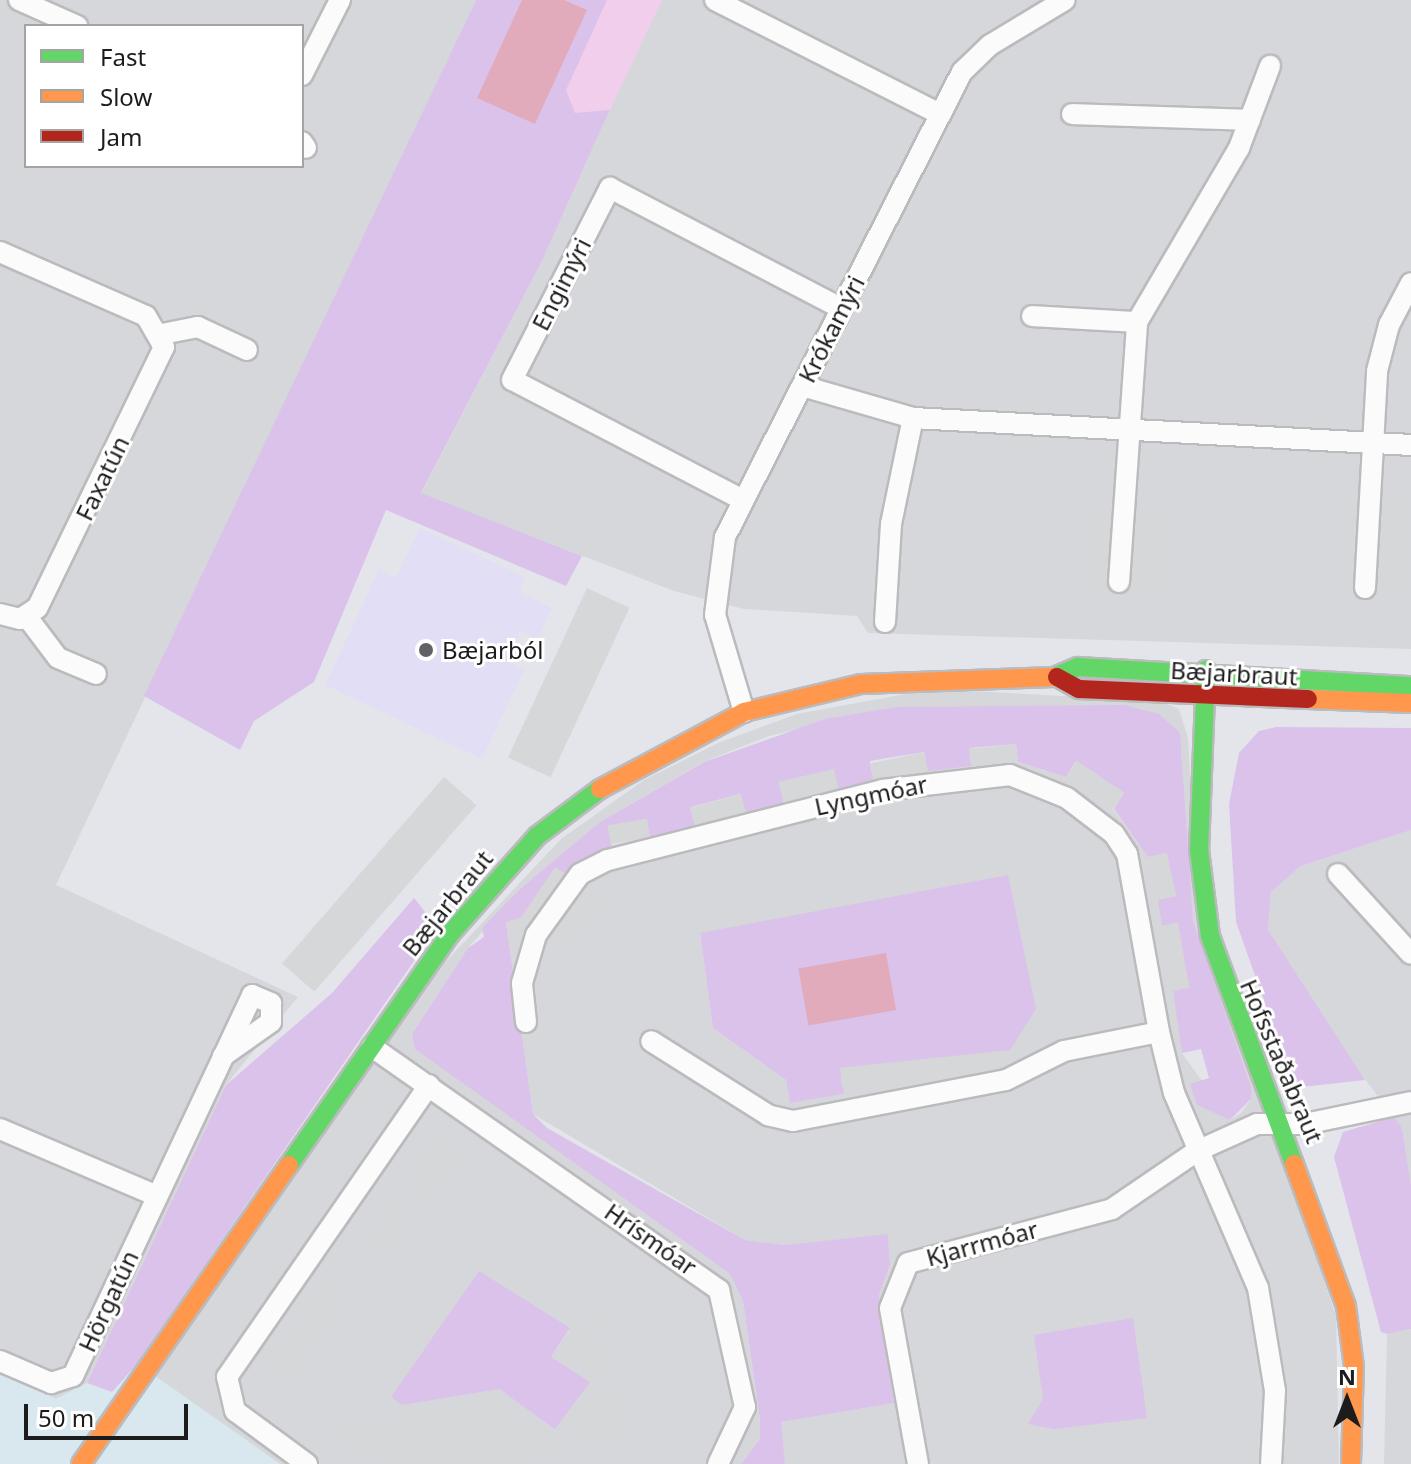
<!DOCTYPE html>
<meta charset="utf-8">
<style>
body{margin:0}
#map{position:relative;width:1411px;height:1464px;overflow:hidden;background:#e4e5eb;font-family:"Noto Sans",sans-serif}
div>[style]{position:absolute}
.residential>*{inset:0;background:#d6d7da}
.commercial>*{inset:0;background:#d8e8ee}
.education>*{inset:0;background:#e1def6}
.grass>*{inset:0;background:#dac2ea}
.park>*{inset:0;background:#f1ceec}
.pitch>*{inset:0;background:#e2abbb;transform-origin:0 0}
.parking>*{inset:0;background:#d6d7d9;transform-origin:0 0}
.roads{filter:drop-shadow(2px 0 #bbbbbe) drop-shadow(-2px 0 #bbbbbe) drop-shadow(0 2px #bbbbbe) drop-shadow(0 -2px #bbbbbe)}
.street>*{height:20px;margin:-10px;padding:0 10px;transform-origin:10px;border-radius:10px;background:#fbfbfc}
.fast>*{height:18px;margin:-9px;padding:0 9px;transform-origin:9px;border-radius:9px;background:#63d668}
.slow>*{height:18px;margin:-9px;padding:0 9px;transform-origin:9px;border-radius:9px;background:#ff974d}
.jam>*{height:18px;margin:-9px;padding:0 9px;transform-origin:9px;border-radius:9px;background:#b3261e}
.dots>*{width:22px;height:22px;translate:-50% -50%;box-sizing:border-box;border:4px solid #fff;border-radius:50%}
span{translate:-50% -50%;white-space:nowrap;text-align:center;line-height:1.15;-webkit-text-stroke:6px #fff;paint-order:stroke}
.street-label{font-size:24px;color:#1c1c1c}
.poi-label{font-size:24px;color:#1c1c1c}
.left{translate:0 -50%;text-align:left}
.legend{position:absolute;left:24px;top:24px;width:280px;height:144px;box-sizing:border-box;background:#fff;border:2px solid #a4a4a4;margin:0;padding:10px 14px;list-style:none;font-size:24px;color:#1c1c1c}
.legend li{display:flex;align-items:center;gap:16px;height:40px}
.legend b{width:40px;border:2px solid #a4a4a4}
.north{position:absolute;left:1307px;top:1360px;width:80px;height:80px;-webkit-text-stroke:6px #fff;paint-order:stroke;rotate:0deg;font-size:22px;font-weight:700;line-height:32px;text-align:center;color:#1c1c1c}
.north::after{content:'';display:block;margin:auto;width:28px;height:36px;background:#1c1c1c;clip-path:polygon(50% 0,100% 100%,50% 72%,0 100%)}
.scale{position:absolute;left:24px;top:1404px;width:164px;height:36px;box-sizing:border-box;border:4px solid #1c1c1c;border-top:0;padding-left:10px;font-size:24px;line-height:28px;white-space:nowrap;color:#1c1c1c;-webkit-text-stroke:6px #fff;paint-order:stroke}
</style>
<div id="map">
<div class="residential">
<i style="clip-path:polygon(evenodd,0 0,476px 0,56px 885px,298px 997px,226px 1085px,87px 1383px,56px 1399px,0 1373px,0 0,26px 26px,302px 26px,302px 166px,26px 166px,26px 26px)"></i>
<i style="clip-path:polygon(659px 0,1411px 0,1411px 649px,868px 633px,857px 616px,744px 609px,674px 591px,421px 494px,542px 261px)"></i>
<i style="clip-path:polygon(evenodd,933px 689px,1160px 701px,1179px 709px,1188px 738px,1198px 903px,1336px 1316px,1339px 1464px,785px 1464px,780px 1422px,894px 1403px,879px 1295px,890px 1265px,888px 1235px,785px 1245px,745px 1240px,533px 1114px,506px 922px,599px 849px,969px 747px,1066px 777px,1077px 761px,1148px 856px,1167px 853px,1182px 1053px,1230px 1120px,1241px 1113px,1251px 1099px,1193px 921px,1183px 852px,1182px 753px,896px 707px,769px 736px,703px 762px,600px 822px,521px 888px,468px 948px,412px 1034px,416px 1049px,730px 1274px,743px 1301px,760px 1420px,760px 1439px,741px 1464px,280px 1464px,155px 1376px,434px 974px,561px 839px,644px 780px,718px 743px,797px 714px,933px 689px,700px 933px,844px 1094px,790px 1103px,786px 1080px,713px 1028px,700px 933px,933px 689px,570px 1329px,551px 1357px,555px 1428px,499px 1389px,570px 1329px)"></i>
<i style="clip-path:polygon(1411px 830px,1411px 1185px,1402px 1128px,1336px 1041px,1268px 930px,1271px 892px,1301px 866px)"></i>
<i style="clip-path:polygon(1411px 1329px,1411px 1464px,1384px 1464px,1387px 1334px)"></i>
</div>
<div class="commercial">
<i style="clip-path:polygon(136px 1365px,155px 1376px,280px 1464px,0 1464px,0 1373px,56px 1399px,87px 1383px,112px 1392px)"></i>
</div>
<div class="education">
<i style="clip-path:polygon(420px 528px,525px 577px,519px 592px,552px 608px,538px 639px,520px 631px,506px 661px,524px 670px,482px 759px,325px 685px,379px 570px,396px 578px)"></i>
</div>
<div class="grass">
<i style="clip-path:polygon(476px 0,659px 0,542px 261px,421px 493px,582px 556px,566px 586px,386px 510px,314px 682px,254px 721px,240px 750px,144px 696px)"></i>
<i style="clip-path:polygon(1124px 705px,1159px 714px,1180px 733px,1193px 921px,1251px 1087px,1251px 1099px,1230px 1120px,1197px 1105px,1190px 1084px,1209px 1078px,1201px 1049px,1182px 1053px,1173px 990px,1189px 987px,1177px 923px,1162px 926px,1158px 900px,1176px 896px,1166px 853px,1148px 857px,1114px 809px,1124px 793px,1076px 761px,1066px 777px,1018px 762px,1016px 744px,969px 748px,971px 766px,928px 771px,924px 752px,870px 761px,873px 780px,839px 790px,833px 770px,780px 783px,784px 803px,746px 813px,740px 794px,691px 807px,696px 826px,650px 838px,646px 819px,608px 826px,612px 845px,568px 876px,555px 868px,522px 917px,506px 922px,533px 1114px,547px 1128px,745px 1240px,785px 1245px,888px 1234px,890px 1265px,879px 1295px,894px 1403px,781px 1422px,785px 1464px,741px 1464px,760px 1439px,760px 1420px,743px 1301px,730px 1274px,415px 1049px,412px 1034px,468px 948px,484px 937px,482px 928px,521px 888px,600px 822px,704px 762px,825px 719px,896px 707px)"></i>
<i style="clip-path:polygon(1276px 727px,1411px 728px,1411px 830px,1301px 866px,1271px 892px,1268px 930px,1365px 1080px,1302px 1087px,1292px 1079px,1236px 922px,1229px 804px,1239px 753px,1259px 731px)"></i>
<i style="clip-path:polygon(1008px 875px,1036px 1009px,1010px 1050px,842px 1075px,844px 1094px,790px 1103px,786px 1080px,713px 1028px,700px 933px)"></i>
<i style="clip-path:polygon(414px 898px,426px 913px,427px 942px,136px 1365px,112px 1392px,87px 1383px,226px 1085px,332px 993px)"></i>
<i style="clip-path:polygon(1394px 1117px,1402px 1128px,1411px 1185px,1411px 1329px,1387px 1334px,1381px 1332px,1334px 1157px,1343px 1132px)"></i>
<i style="clip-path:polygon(479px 1271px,570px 1328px,551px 1357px,590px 1382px,555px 1429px,499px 1389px,402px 1405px,391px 1397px)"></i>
<i style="clip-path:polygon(1133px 1318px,1147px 1418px,1054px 1429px,1028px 1424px,1043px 1399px,1034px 1335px)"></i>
</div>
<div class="park">
<i style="clip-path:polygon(607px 0,662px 0,610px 110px,575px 113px,566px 90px)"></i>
</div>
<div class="pitch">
<i style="clip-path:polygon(522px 0,564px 0,587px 10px,535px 124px,477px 98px)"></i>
<i style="left:886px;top:953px;width:58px;height:89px;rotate:80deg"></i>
</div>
<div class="parking">
<i style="left:1344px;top:504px;width:66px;height:88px;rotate:1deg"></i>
<i style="left:1094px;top:509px;width:66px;height:82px;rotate:2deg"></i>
<i style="left:587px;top:588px;width:47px;height:187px;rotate:25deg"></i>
<i style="left:1016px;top:744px;width:18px;height:47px;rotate:84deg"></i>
<i style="left:924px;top:752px;width:19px;height:55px;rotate:78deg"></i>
<i style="left:1077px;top:761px;width:57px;height:19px;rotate:34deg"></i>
<i style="left:834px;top:769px;width:22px;height:57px;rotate:77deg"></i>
<i style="left:444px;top:777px;width:43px;height:247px;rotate:41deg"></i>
<i style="left:741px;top:794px;width:20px;height:53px;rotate:75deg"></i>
<i style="left:647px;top:819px;width:19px;height:40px;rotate:81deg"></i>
<i style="left:1167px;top:853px;width:44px;height:19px;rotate:78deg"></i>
<i style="left:555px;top:867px;width:57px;height:60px;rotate:34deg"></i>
<i style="left:1178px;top:923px;width:66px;height:16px;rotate:80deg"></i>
<i style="left:1010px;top:1050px;width:19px;height:171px;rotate:84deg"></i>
<i style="clip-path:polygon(435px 1140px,465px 1161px,432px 1196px,408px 1180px)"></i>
<i style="left:394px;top:1203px;width:19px;height:50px;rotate:28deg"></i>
<i style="left:323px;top:1286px;width:22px;height:98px;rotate:34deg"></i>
<i style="clip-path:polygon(593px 1313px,604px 1321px,589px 1343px,611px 1359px,598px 1377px,564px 1353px)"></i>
<i style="left:596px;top:1391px;width:37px;height:43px;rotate:29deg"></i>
<i style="clip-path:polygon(490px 1399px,580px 1460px,384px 1464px,338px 1431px)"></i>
</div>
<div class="roads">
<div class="street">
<i style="left:19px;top:0;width:64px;rotate:24.1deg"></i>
<i style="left:715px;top:0;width:252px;rotate:26.9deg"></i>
<i style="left:302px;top:75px;width:84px;rotate:-63.1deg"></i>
<i style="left:1072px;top:114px;width:178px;rotate:1.9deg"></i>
<i style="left:302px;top:142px;width:7px;rotate:56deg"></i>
<i style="left:0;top:252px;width:159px;rotate:23.7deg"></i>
<i style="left:146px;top:316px;width:36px;rotate:60deg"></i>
<i style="left:164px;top:347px;width:290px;rotate:115.9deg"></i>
<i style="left:37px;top:608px;width:20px;rotate:147deg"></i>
<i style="left:20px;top:619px;width:21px;rotate:-166deg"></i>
<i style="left:1032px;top:316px;width:105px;rotate:3.3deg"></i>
<i style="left:162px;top:334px;width:37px;rotate:-11deg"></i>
<i style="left:198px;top:327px;width:54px;rotate:25.1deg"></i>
<i style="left:802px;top:386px;width:116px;rotate:16.1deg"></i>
<i style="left:913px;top:418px;width:499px;rotate:3.1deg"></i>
<i style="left:743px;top:500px;width:260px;rotate:-152.5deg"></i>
<i style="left:512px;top:380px;width:216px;rotate:-63deg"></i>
<i style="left:610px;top:188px;width:260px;rotate:27.5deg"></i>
<i style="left:1119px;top:582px;width:261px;rotate:-86deg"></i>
<i style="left:1137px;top:322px;width:202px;rotate:-59.6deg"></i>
<i style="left:1239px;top:148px;width:88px;rotate:-69.3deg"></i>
<i style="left:1365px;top:588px;width:217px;rotate:-86.8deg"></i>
<i style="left:1377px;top:371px;width:48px;rotate:-75.4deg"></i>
<i style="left:1389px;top:325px;width:47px;rotate:-62.4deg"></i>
<i style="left:27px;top:617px;width:51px;rotate:52.9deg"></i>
<i style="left:58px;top:658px;width:41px;rotate:22.8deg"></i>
<i style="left:885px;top:622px;width:98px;rotate:-86.5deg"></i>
<i style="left:891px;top:524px;width:108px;rotate:-78.3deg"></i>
<i style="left:744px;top:712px;width:101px;rotate:-106.6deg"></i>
<i style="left:715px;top:615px;width:79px;rotate:-82.7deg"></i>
<i style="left:725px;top:537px;width:522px;rotate:-62.99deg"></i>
<i style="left:962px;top:72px;width:39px;rotate:-44deg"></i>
<i style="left:990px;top:45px;width:87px;rotate:-31deg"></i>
<i style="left:1338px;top:874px;width:108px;rotate:47.6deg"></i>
<i style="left:526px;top:1022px;width:39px;rotate:-96deg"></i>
<i style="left:522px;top:983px;width:50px;rotate:-73.7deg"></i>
<i style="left:536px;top:935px;width:75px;rotate:-54.2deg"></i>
<i style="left:580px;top:874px;width:31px;rotate:-27deg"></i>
<i style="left:608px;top:860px;width:283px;rotate:-14.3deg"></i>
<i style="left:882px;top:790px;width:129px;rotate:-6.7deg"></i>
<i style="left:1010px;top:775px;width:61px;rotate:22deg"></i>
<i style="left:1067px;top:798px;width:59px;rotate:37.5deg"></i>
<i style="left:1114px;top:834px;width:24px;rotate:57deg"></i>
<i style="left:1127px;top:854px;width:181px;rotate:79.8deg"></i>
<i style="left:1159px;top:1032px;width:97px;rotate:168.7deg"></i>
<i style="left:1064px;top:1051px;width:65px;rotate:153.4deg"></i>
<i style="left:1006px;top:1080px;width:217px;rotate:169.1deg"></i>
<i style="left:793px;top:1121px;width:26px;rotate:-167deg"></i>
<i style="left:768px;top:1115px;width:138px;rotate:-147.7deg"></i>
<i style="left:1159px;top:1032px;width:63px;rotate:76.2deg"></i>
<i style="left:1174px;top:1093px;width:212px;rotate:66.7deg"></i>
<i style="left:1258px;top:1288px;width:104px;rotate:80.6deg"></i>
<i style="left:1275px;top:1391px;width:73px;rotate:93.1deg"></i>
<i style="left:372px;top:1047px;width:424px;rotate:35deg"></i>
<i style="left:719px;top:1290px;width:120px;rotate:77.5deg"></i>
<i style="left:745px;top:1407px;width:63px;rotate:115.3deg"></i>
<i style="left:0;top:1129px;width:171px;rotate:23.1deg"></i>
<i style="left:0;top:1361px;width:56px;rotate:23.3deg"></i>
<i style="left:51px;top:1383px;width:23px;rotate:-18deg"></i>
<i style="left:73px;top:1376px;width:421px;rotate:-64.8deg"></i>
<i style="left:252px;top:995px;width:21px;rotate:23deg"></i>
<i style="left:271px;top:1003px;width:19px;rotate:90deg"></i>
<i style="left:271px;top:1022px;width:59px;rotate:144.7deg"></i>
<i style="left:307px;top:1464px;width:89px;rotate:-143.6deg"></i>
<i style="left:235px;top:1411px;width:35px;rotate:-103deg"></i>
<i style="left:227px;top:1377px;width:355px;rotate:-55.3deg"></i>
<i style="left:918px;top:1464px;width:158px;rotate:-100.2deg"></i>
<i style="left:890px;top:1308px;width:48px;rotate:-68.2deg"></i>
<i style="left:908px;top:1263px;width:211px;rotate:-14.8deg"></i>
<i style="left:1112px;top:1209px;width:103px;rotate:-34.3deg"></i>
<i style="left:1197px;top:1151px;width:66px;rotate:-24.2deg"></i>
<i style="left:1257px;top:1124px;width:48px"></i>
<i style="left:1305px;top:1124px;width:108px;rotate:-11.7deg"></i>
</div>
<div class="fast">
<i style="left:1206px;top:670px;width:180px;rotate:92.2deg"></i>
<i style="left:1199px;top:850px;width:87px;rotate:82.7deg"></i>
<i style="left:1210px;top:936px;width:243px;rotate:69.8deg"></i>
<i style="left:1054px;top:677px;width:26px;rotate:-23deg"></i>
<i style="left:1078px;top:667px;width:334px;rotate:3.3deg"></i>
<i style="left:289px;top:1165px;width:283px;rotate:-55.1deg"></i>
<i style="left:451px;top:933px;width:130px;rotate:-48.4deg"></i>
<i style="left:537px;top:836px;width:79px;rotate:-36.7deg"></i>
</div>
<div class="slow">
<i style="left:1308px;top:699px;width:103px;rotate:2.2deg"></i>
<i style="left:600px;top:789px;width:163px;rotate:-28.1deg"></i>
<i style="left:744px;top:712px;width:120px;rotate:-13.5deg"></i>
<i style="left:861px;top:684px;width:193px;rotate:-2.1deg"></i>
<i style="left:1294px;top:1164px;width:151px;rotate:69.9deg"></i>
<i style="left:1346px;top:1306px;width:62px;rotate:82.5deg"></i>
<i style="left:1354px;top:1367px;width:97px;rotate:91.8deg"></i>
<i style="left:81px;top:1464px;width:364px;rotate:-55.2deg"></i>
</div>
<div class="jam">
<i style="left:1057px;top:677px;width:25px;rotate:29deg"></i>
<i style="left:1079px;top:689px;width:229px;rotate:2.5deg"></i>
</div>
</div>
<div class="dots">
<i style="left:426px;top:650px;background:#626264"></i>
</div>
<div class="street-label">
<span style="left:561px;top:284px;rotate:-63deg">Engimýri</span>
<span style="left:831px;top:329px;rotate:-63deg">Krókamýri</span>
<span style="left:102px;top:478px;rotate:-64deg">Faxatún</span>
<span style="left:1234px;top:673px;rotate:3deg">Bæjarbraut</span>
<span style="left:871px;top:795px;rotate:-12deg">Lyngmóar</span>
<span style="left:447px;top:903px;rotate:-51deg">Bæjarbraut</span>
<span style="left:1282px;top:1061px;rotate:67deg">Hofsstaðabraut</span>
<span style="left:651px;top:1239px;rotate:35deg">Hrísmóar</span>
<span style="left:982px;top:1243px;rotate:-15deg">Kjarrmóar</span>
<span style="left:108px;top:1301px;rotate:-65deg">Hörgatún</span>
</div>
<div class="poi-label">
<span class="left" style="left:442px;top:650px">Bæjarból</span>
</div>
<ul class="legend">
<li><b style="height:10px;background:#63d668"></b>Fast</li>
<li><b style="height:10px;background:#ff974d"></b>Slow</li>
<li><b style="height:10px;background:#b3261e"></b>Jam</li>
</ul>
<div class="north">N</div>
<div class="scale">50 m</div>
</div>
